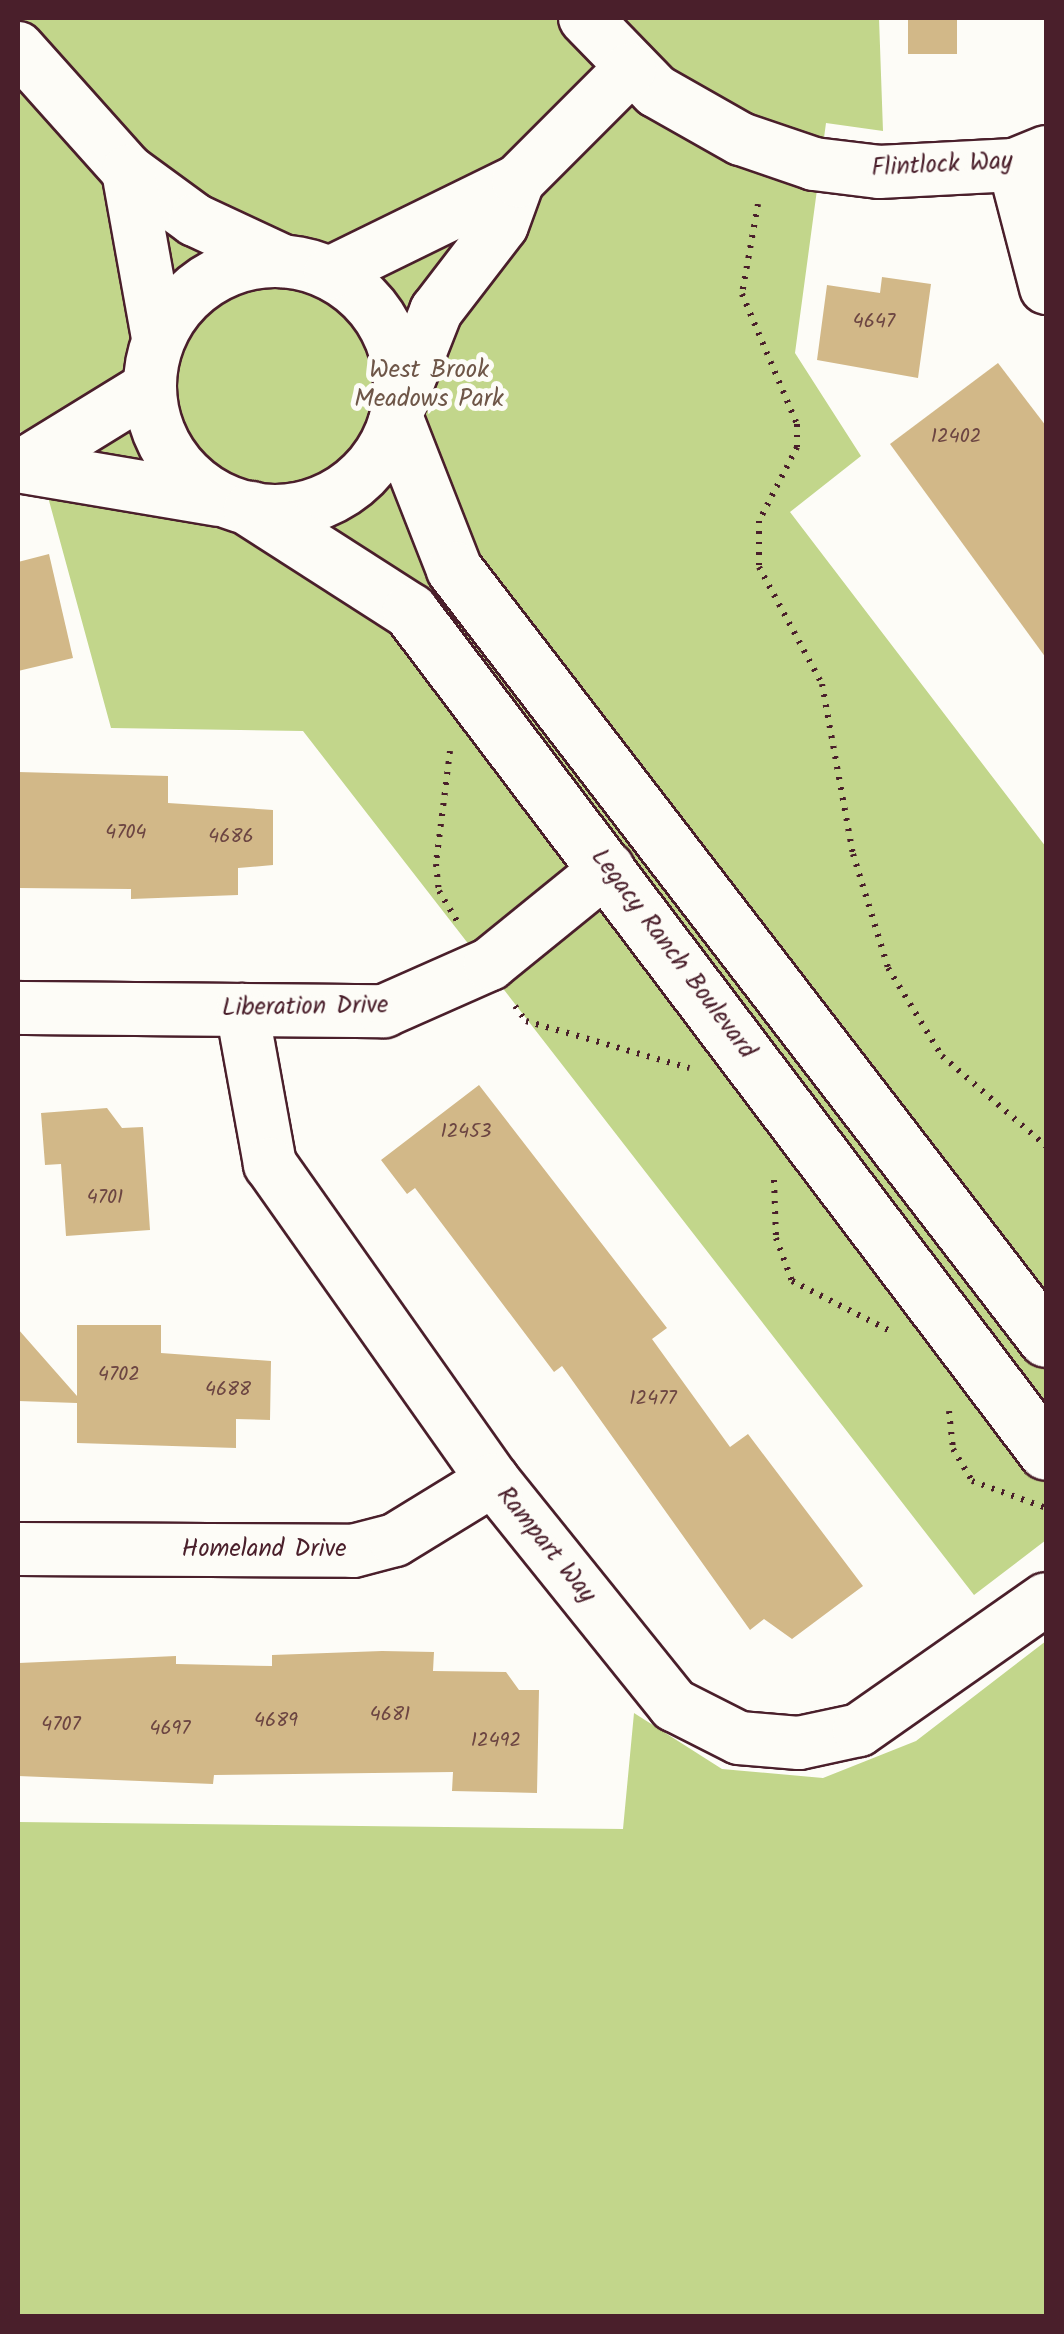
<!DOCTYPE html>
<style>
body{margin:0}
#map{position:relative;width:1064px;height:2334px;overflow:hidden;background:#fdfcf7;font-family:Kalam,sans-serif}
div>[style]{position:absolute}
.green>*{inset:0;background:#c2d68b}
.building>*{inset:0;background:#d2b888;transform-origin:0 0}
.path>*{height:6px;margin-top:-3px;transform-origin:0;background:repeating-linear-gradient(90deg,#4a1f2b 0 2.5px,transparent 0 10.5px)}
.roads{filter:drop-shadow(2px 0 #4a1f2b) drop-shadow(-2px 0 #4a1f2b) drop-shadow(0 2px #4a1f2b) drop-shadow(0 -2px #4a1f2b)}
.street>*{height:52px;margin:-26px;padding:0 26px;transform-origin:26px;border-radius:26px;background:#fdfcf7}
.street>.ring{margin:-26px;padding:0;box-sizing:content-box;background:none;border:52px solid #fdfcf7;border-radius:50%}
.secondary>*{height:55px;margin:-27.5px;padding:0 27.5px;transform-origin:27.5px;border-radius:27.5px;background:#fdfcf7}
span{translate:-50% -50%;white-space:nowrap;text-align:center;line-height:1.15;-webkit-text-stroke:10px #fdfcf7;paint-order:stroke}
.number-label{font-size:20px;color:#6c4542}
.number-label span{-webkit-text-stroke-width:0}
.street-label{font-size:25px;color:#4a1f2b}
.park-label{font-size:25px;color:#6e5648}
.frame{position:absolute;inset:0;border:20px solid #4a1f2b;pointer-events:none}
</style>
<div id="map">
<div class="green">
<i style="clip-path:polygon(18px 18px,879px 18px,883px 131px,826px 123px,795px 353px,861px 456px,790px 512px,1046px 847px,1046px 1540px,974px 1595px,303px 731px,111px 728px,30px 431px,18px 432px)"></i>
<i style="clip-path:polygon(1046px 1641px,1046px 2316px,18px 2316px,18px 1822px,623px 1829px,634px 1713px,722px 1769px,823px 1778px,916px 1741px)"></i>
</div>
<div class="building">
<i style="left:908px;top:18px;width:49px;height:36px"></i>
<i style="clip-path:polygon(882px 277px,931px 284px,918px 378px,817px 360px,827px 285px,880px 293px)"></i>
<i style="clip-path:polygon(998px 363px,1046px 426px,1046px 658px,890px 444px)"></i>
<i style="clip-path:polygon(49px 554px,73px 658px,18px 671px,18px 562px)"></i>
<i style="clip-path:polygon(18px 772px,168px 776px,168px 803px,273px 810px,273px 865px,238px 868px,238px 895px,131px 899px,131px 889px,18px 888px)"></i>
<i style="clip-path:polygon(479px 1085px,667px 1328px,652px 1339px,730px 1447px,748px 1434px,863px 1586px,792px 1639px,764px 1619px,750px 1630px,562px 1366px,554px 1372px,415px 1188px,407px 1194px,381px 1160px)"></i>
<i style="clip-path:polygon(107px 1108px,122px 1128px,143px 1127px,150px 1230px,66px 1236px,61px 1164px,45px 1165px,41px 1113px)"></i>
<i style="clip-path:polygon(77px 1325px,161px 1325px,161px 1353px,271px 1361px,270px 1420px,236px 1419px,236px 1448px,77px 1443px,77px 1403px,18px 1401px,18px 1329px,77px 1396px)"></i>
<i style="clip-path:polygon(382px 1651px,434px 1652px,433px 1671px,506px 1672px,519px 1690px,539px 1690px,537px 1793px,452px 1791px,453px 1772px,214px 1775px,213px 1784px,18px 1776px,19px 1663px,176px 1656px,176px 1664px,272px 1666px,272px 1655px)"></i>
</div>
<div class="path">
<i style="left:758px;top:204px;width:91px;rotate:100.1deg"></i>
<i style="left:742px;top:294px;width:141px;rotate:67.1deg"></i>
<i style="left:797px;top:424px;width:23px;rotate:90deg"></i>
<i style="left:797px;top:447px;width:83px;rotate:117.2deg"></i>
<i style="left:759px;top:521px;width:46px;rotate:90deg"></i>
<i style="left:759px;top:567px;width:133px;rotate:61.7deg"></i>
<i style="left:822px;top:684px;width:173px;rotate:79.7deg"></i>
<i style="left:853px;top:854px;width:119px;rotate:72.9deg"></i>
<i style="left:888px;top:968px;width:103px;rotate:58.5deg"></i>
<i style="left:942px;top:1056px;width:138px;rotate:40.9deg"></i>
<i style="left:450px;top:751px;width:114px;rotate:97.1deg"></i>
<i style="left:436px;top:864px;width:27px;rotate:84deg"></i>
<i style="left:439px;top:891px;width:41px;rotate:59deg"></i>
<i style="left:515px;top:1006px;width:19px;rotate:54deg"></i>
<i style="left:526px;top:1021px;width:170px;rotate:16.1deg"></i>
<i style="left:774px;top:1180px;width:58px;rotate:88deg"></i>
<i style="left:776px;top:1238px;width:46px;rotate:69.6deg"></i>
<i style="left:792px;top:1281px;width:108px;rotate:27deg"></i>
<i style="left:949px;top:1411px;width:38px;rotate:84deg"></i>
<i style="left:953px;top:1449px;width:37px;rotate:59deg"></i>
<i style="left:972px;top:1481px;width:79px;rotate:20deg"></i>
</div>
<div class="roads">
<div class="street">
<i style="left:585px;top:18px;width:102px;rotate:45.8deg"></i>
<i style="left:656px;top:91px;width:98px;rotate:29.5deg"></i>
<i style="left:741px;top:139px;width:77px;rotate:18.9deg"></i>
<i style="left:814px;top:164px;width:65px;rotate:7deg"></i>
<i style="left:879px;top:172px;width:135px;rotate:-3deg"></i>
<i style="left:1014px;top:165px;width:35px;rotate:-22deg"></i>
<i style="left:18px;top:48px;width:165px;rotate:48.2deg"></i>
<i style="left:128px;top:171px;width:83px;rotate:36.2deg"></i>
<i style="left:195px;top:220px;width:97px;rotate:25deg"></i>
<i style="left:1014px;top:165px;width:127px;rotate:75.4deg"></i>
<i style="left:128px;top:171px;width:170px;rotate:79.8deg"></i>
<i class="ring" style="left:150px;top:261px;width:198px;height:198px"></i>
<i style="left:330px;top:273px;width:209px;rotate:-26.1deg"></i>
<i style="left:401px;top:400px;width:96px;rotate:-68.5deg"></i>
<i style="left:436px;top:311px;width:108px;rotate:-52.5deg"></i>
<i style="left:502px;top:225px;width:47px;rotate:-70deg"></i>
<i style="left:518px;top:181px;width:158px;rotate:-45deg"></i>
<i style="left:23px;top:465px;width:147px;rotate:-31.6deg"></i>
<i style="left:18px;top:466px;width:203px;rotate:9.6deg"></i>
<i style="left:18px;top:1008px;width:366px;rotate:0.5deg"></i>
<i style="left:384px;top:1011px;width:116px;rotate:-23.9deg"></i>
<i style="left:490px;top:964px;width:152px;rotate:-39.1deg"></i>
<i style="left:242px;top:1010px;width:157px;rotate:79.7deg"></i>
<i style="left:270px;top:1164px;width:387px;rotate:54.8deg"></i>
<i style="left:493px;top:1480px;width:289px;rotate:51.2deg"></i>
<i style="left:674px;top:1705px;width:73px;rotate:26.9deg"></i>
<i style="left:739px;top:1738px;width:60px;rotate:4.8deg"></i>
<i style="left:799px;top:1743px;width:61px;rotate:-12.2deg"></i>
<i style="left:859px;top:1730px;width:228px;rotate:-35deg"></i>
<i style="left:18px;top:1549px;width:335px;rotate:0.3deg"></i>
<i style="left:353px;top:1551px;width:43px;rotate:-14.7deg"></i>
<i style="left:395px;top:1540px;width:115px;rotate:-31.5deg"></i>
</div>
<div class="secondary">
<i style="left:396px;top:421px;width:159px;rotate:68.6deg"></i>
<i style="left:454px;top:569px;width:971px;rotate:52.45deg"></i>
<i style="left:251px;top:509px;width:189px;rotate:32.7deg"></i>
<i style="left:410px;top:611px;width:1054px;rotate:52.9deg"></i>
</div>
</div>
<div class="number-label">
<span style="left:874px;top:322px">4647</span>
<span style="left:956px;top:437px">12402</span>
<span style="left:126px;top:833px">4704</span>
<span style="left:231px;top:837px">4686</span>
<span style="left:466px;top:1132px">12453</span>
<span style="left:105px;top:1198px">4701</span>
<span style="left:119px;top:1375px">4702</span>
<span style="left:228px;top:1390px">4688</span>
<span style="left:653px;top:1399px">12477</span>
<span style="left:390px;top:1715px">4681</span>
<span style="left:276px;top:1721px">4689</span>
<span style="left:61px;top:1725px">4707</span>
<span style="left:170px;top:1729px">4697</span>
<span style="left:496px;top:1741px">12492</span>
</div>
<div class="street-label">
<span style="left:942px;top:165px;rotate:-3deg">Flintlock Way</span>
<span style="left:673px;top:954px;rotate:53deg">Legacy Ranch Boulevard</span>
<span style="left:305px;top:1007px;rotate:-1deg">Liberation Drive</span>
<span style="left:546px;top:1545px;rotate:51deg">Rampart Way</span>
<span style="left:264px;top:1549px">Homeland Drive</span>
</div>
<div class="park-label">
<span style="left:429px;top:385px">West Brook<br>Meadows Park</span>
</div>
<div class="frame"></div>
</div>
